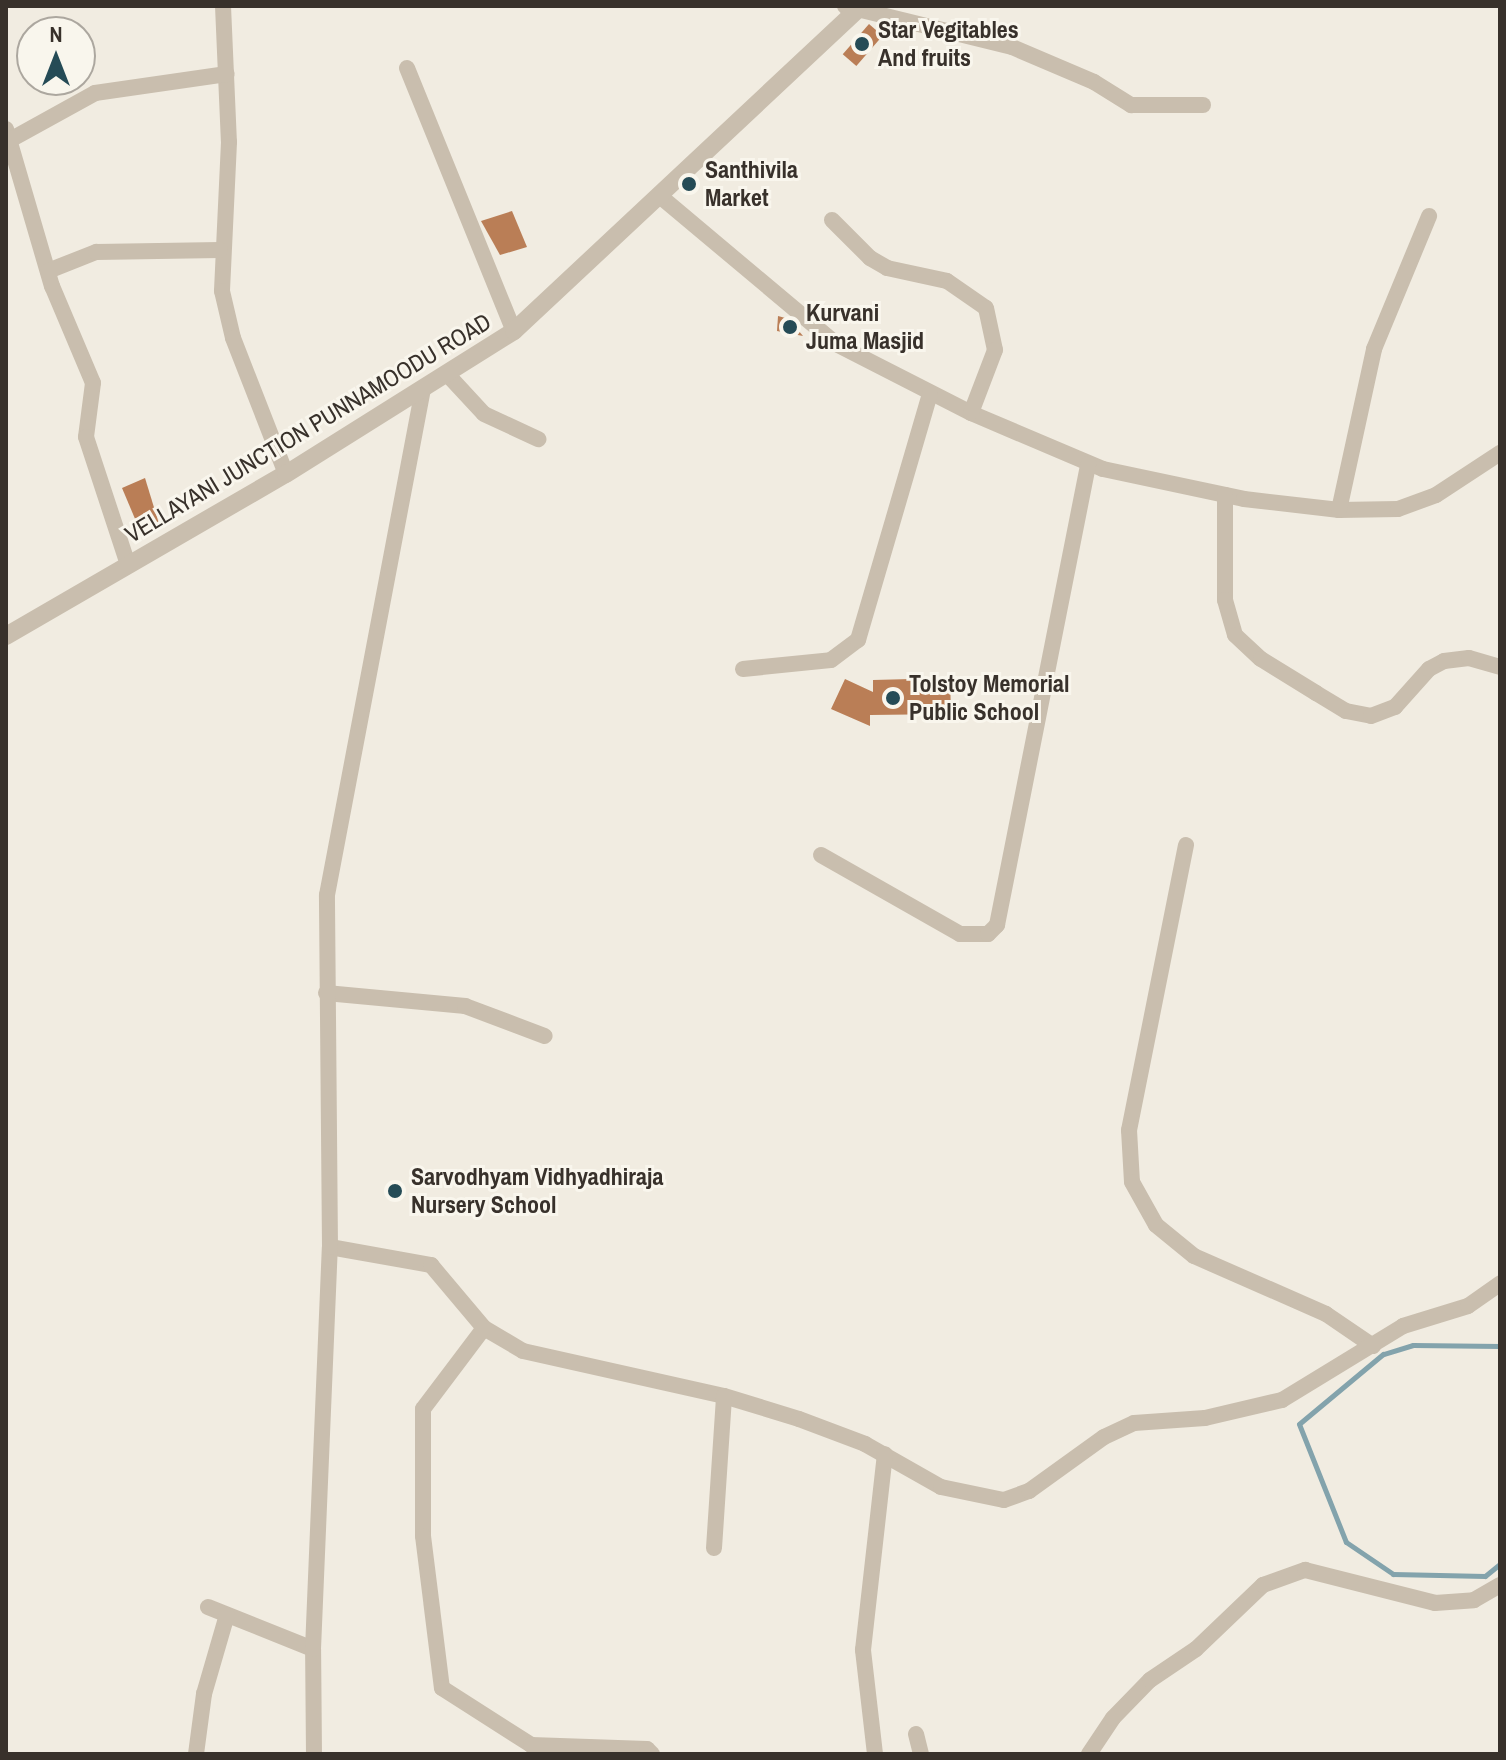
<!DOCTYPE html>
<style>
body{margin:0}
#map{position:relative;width:1506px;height:1760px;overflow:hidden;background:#f1ece1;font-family:"Archivo Narrow",sans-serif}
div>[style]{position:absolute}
.stream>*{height:5px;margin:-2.5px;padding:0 2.5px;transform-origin:2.5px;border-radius:2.5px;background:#83a3ac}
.building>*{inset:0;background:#ba7e56;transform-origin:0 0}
.minor>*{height:16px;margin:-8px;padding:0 8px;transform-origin:8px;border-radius:8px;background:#c9beae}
.tertiary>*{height:18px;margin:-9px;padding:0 9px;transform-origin:9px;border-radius:9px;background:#c9beae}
.dots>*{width:22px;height:22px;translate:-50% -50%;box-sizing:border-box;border:4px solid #f9f6ed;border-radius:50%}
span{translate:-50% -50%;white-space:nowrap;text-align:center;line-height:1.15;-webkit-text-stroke:6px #f9f6ed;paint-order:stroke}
.poi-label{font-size:24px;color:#38312b;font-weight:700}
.left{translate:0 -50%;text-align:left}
.street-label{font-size:24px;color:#38312b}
.frame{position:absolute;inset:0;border:8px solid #38312b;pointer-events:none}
.north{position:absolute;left:16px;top:16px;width:80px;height:80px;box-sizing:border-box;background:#f9f6ed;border:2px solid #aca79f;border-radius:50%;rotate:0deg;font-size:22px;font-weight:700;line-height:32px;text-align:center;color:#38312b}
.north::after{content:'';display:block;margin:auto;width:28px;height:36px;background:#254b56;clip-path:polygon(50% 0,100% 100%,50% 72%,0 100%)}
</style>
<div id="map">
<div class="stream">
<i style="left:1500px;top:1346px;width:87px;rotate:-179.3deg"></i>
<i style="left:1413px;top:1345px;width:31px;rotate:163deg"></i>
<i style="left:1383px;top:1354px;width:109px;rotate:140.2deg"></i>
<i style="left:1299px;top:1424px;width:127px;rotate:68.3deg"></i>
<i style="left:1346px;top:1542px;width:57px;rotate:34.2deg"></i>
<i style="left:1393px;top:1574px;width:92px;rotate:1.2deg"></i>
<i style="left:1485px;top:1576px;width:19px;rotate:-39deg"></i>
</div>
<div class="building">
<i style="left:869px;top:24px;width:18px;height:40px;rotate:41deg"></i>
<i style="clip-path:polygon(512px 211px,527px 247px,500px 255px,481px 221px)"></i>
<i style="clip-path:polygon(778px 316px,789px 319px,803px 336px,777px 331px)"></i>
<i style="clip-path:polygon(145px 478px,160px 527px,141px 533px,122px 488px)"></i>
<i style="clip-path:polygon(950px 678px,951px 714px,870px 715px,870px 726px,831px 709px,845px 679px,873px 692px,873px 680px)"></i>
</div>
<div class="minor">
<i style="left:223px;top:6px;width:136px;rotate:87.5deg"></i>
<i style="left:229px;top:142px;width:149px;rotate:92.7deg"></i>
<i style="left:222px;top:291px;width:48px;rotate:76.8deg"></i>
<i style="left:233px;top:338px;width:146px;rotate:68.7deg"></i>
<i style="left:845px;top:6px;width:172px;rotate:13.8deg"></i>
<i style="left:1012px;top:47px;width:89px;rotate:23.1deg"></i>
<i style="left:1094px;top:82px;width:44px;rotate:31.9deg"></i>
<i style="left:1131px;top:105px;width:72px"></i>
<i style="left:407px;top:68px;width:284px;rotate:67.9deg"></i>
<i style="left:6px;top:129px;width:164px;rotate:73.7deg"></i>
<i style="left:52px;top:286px;width:105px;rotate:67.1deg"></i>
<i style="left:93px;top:383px;width:54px;rotate:97.4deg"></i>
<i style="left:86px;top:437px;width:135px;rotate:71.8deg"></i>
<i style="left:10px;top:140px;width:97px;rotate:-28.9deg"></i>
<i style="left:95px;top:93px;width:133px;rotate:-8.2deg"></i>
<i style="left:661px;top:197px;width:229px;rotate:40deg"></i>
<i style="left:836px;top:344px;width:152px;rotate:27.1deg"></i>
<i style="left:971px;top:413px;width:143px;rotate:23deg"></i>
<i style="left:1103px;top:469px;width:144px;rotate:12deg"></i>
<i style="left:1244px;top:499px;width:96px;rotate:6.6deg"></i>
<i style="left:1339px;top:510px;width:59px;rotate:-1deg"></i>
<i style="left:1398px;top:509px;width:40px;rotate:-20.2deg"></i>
<i style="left:1436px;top:495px;width:77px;rotate:-33.3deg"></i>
<i style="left:832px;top:220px;width:54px;rotate:45deg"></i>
<i style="left:870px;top:258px;width:20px;rotate:30deg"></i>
<i style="left:887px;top:268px;width:61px;rotate:12.2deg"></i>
<i style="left:947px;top:281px;width:47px;rotate:34.7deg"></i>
<i style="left:986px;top:308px;width:43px;rotate:77.9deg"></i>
<i style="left:995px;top:350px;width:67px;rotate:110.9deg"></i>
<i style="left:48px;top:271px;width:52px;rotate:-21.6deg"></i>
<i style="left:96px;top:252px;width:124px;rotate:-0.9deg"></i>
<i style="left:447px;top:374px;width:54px;rotate:47.2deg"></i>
<i style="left:484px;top:414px;width:60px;rotate:24.8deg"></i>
<i style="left:1225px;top:495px;width:105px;rotate:90deg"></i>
<i style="left:1225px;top:600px;width:36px;rotate:74deg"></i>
<i style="left:1235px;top:635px;width:35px;rotate:43deg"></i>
<i style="left:1261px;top:659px;width:65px;rotate:31.7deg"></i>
<i style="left:1316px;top:693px;width:35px;rotate:31deg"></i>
<i style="left:1346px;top:711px;width:25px;rotate:11deg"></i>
<i style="left:1371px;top:716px;width:26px;rotate:-21deg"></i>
<i style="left:1395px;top:707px;width:51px;rotate:-48.2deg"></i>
<i style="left:1429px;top:669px;width:17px;rotate:-28deg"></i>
<i style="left:1444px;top:661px;width:25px;rotate:-7deg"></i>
<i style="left:1469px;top:658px;width:32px;rotate:16deg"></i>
<i style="left:1339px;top:510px;width:165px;rotate:-77.7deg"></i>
<i style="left:1374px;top:349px;width:144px;rotate:-67.5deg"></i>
<i style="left:743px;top:669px;width:88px;rotate:-5.8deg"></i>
<i style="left:831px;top:660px;width:34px;rotate:-37deg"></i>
<i style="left:858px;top:640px;width:256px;rotate:-73.7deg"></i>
<i style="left:1186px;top:845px;width:291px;rotate:101.3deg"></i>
<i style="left:1129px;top:1130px;width:52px;rotate:86.7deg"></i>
<i style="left:1132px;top:1182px;width:49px;rotate:60.8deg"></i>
<i style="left:1156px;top:1225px;width:49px;rotate:39.2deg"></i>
<i style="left:1194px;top:1256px;width:144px;rotate:23.7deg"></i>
<i style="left:1326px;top:1314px;width:57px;rotate:34.2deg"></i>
<i style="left:821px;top:855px;width:160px;rotate:29.6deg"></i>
<i style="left:960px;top:934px;width:28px"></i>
<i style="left:988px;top:934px;width:13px;rotate:-45deg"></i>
<i style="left:997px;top:925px;width:470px;rotate:-78.8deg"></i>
<i style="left:326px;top:993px;width:140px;rotate:5.3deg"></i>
<i style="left:465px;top:1006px;width:85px;rotate:20.6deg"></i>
<i style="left:330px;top:1247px;width:103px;rotate:10.1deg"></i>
<i style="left:431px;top:1265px;width:82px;rotate:49.9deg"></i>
<i style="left:484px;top:1328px;width:45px;rotate:30.5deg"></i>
<i style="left:523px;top:1351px;width:206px;rotate:12.6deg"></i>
<i style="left:724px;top:1396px;width:78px;rotate:17deg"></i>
<i style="left:799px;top:1419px;width:71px;rotate:20.7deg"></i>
<i style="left:865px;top:1444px;width:87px;rotate:29.5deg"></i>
<i style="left:941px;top:1487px;width:64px;rotate:11.7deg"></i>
<i style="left:1004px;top:1500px;width:27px;rotate:-20deg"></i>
<i style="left:1029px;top:1491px;width:92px;rotate:-35.8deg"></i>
<i style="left:1104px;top:1437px;width:33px;rotate:-25deg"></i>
<i style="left:1134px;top:1423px;width:71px;rotate:-4deg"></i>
<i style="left:1205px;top:1418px;width:79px;rotate:-13.2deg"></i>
<i style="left:1282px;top:1400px;width:142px;rotate:-31.4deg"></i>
<i style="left:1403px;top:1326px;width:68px;rotate:-17.1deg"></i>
<i style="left:1468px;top:1306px;width:39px;rotate:-35deg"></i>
<i style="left:484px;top:1328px;width:101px;rotate:127deg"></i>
<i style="left:423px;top:1409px;width:127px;rotate:90deg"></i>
<i style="left:423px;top:1536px;width:153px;rotate:82.9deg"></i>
<i style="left:442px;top:1688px;width:106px;rotate:32.6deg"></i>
<i style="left:531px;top:1745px;width:116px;rotate:2deg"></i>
<i style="left:647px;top:1749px;width:7px;rotate:45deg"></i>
<i style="left:714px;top:1548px;width:152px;rotate:-86.2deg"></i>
<i style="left:208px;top:1607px;width:113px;rotate:21.8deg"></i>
<i style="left:916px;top:1734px;width:21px;rotate:76deg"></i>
<i style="left:196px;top:1754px;width:61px;rotate:-82.4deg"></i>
<i style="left:204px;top:1694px;width:82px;rotate:-73.8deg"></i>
<i style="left:314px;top:1754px;width:105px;rotate:-90.5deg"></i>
<i style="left:313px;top:1649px;width:402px;rotate:-87.6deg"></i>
<i style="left:330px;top:1247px;width:352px;rotate:-90.5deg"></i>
<i style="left:327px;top:895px;width:515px;rotate:-79.26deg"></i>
<i style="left:875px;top:1754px;width:105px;rotate:-96.6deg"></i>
<i style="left:863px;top:1650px;width:197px;rotate:-83.6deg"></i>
<i style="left:1089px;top:1754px;width:43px;rotate:-56.3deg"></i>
<i style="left:1113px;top:1718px;width:53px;rotate:-45.8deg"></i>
<i style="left:1150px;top:1680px;width:55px;rotate:-34deg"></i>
<i style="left:1196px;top:1649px;width:93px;rotate:-43.7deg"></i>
<i style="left:1263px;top:1585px;width:45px;rotate:-19.7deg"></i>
<i style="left:1305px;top:1570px;width:134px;rotate:14.2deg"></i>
<i style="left:1435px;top:1603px;width:39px;rotate:-4deg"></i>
<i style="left:1474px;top:1600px;width:30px;rotate:-30deg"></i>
</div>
<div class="tertiary">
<i style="left:6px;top:636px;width:323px;rotate:-30.1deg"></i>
<i style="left:286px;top:474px;width:269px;rotate:-32.1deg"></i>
<i style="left:514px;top:331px;width:475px;rotate:-43.1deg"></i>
</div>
<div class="dots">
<i style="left:862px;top:44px;background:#254b56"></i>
<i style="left:689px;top:184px;background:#254b56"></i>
<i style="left:790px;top:327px;background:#254b56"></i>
<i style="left:893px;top:698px;background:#254b56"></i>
<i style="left:395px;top:1191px;background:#254b56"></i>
</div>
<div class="poi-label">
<span class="left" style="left:878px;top:44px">Star Vegitables<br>And fruits</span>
<span class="left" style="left:705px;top:184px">Santhivila<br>Market</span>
<span class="left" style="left:806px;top:327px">Kurvani<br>Juma Masjid</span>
<span class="left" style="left:909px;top:698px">Tolstoy Memorial<br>Public School</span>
<span class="left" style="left:411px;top:1191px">Sarvodhyam Vidhyadhiraja<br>Nursery School</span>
</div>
<div class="street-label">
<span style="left:308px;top:428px;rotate:-31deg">VELLAYANI JUNCTION PUNNAMOODU ROAD</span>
</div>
<div class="frame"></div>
<div class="north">N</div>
</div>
